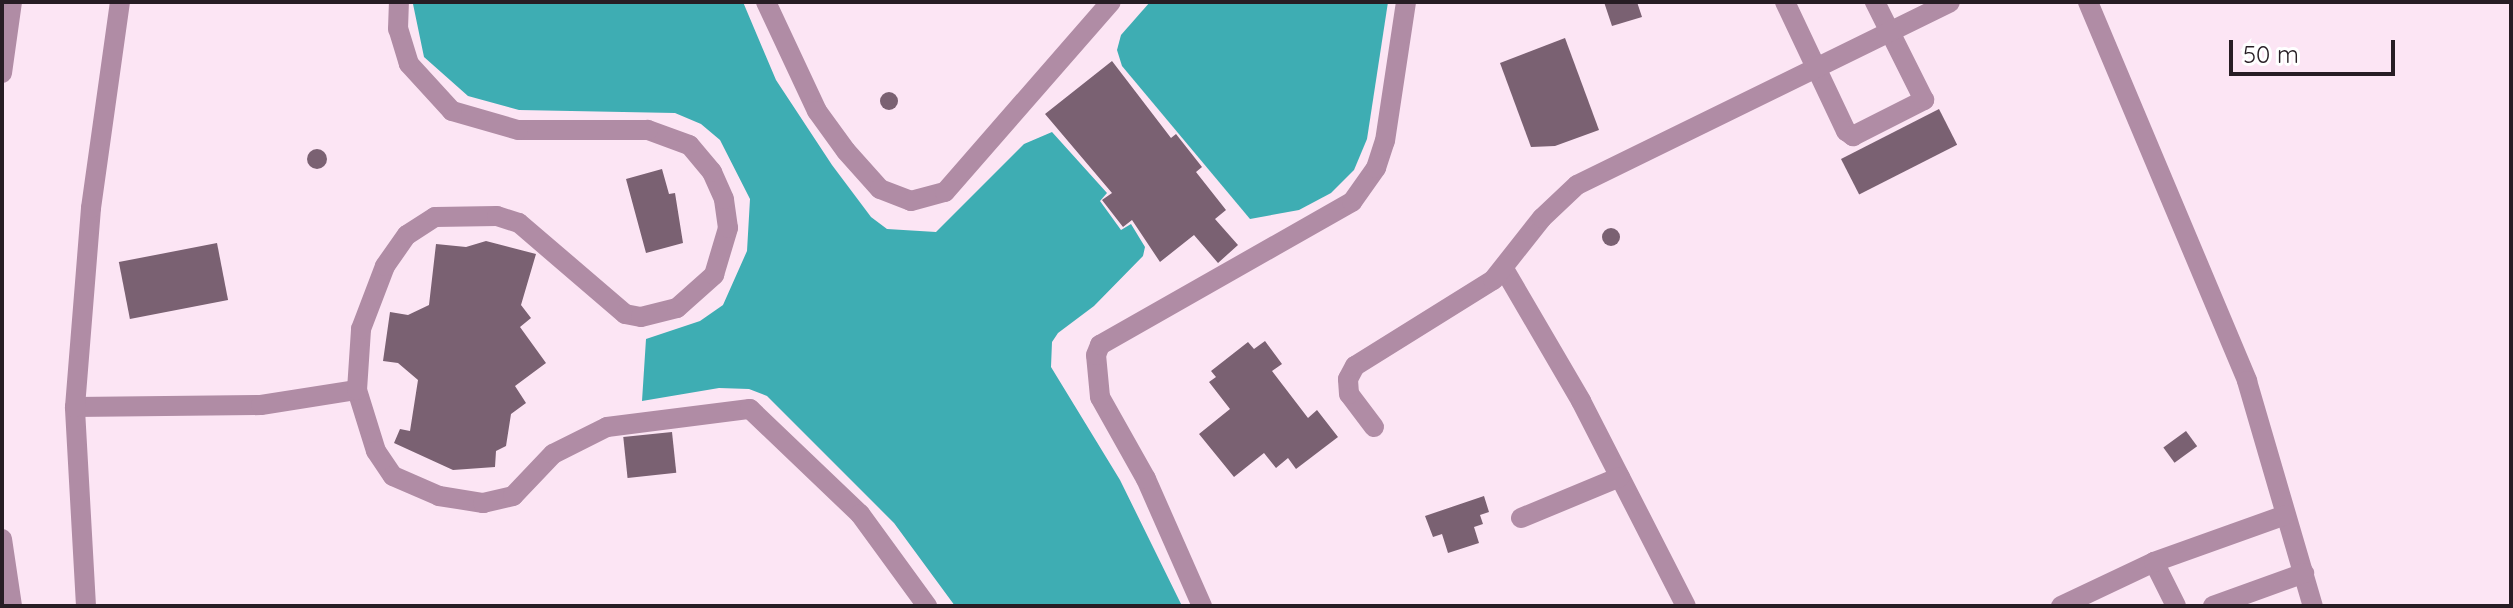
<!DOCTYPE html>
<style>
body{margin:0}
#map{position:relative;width:2513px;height:608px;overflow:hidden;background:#fce5f4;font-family:Quicksand,sans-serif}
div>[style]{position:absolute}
.water>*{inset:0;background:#3eadb3}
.building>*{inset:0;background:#7a6172;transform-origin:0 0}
.round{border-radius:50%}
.minor>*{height:20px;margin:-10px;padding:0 10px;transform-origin:10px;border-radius:10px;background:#b08ca5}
span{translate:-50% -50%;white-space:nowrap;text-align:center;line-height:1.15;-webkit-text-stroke:8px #fff;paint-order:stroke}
.frame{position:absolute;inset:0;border:4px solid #271d24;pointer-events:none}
.scale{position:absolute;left:2229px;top:40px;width:166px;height:36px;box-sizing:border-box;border:4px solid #271d24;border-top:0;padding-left:10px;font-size:24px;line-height:28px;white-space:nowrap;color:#271d24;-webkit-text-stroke:6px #fff;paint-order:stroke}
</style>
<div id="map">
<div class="water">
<i style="clip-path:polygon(743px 2px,776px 80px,832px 165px,871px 217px,887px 229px,936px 232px,1024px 144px,1052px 132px,1107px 193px,1100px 201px,1121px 230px,1131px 224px,1145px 247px,1143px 256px,1094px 306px,1058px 333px,1052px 342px,1051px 367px,1120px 480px,1182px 606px,955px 606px,894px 523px,767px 396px,749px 389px,719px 388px,642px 401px,646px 339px,700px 321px,723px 305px,747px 251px,750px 199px,720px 140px,701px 124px,675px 113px,519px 110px,468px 96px,424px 57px,413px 4px)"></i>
<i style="clip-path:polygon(1150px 2px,1388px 2px,1367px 139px,1354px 170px,1331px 193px,1299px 210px,1250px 219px,1122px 66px,1117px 50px,1121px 35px)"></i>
</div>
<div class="building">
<i style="clip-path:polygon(1604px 2px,1637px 2px,1642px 17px,1612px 26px)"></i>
<i style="clip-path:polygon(1565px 38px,1599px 130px,1555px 146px,1531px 147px,1500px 63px)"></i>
<i style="clip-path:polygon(1112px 61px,1171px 138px,1176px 134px,1202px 167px,1196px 172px,1226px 210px,1215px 219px,1238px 245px,1218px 263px,1194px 235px,1160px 262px,1132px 220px,1123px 227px,1102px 200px,1112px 193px,1045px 114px)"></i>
<i class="round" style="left:880px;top:92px;width:18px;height:18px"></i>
<i style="left:1939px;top:109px;width:40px;height:110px;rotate:63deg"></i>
<i class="round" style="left:307px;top:149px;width:20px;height:20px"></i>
<i style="clip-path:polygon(662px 169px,669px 194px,675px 193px,683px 243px,646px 253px,626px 179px)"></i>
<i class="round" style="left:1602px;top:228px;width:18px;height:18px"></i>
<i style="clip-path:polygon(486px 241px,536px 254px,521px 305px,531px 318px,520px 327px,546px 363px,515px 386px,526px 403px,511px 414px,506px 446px,496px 451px,495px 467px,453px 470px,394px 443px,400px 429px,410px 431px,418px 380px,398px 363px,383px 361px,390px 312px,408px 315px,429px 305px,436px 244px,466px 247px)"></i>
<i style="left:217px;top:243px;width:58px;height:100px;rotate:79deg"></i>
<i style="clip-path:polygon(1265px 341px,1282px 364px,1272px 371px,1308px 418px,1317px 410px,1338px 437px,1296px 469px,1288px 458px,1276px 468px,1264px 453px,1234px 477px,1199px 434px,1230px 409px,1209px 382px,1216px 377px,1211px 371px,1248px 342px,1254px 349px)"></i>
<i style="left:2186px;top:431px;width:19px;height:28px;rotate:54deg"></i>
<i style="left:672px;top:432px;width:41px;height:49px;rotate:84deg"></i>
<i style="clip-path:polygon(1484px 496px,1489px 512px,1480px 515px,1483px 524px,1474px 527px,1479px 543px,1448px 553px,1442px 534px,1433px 537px,1425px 516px)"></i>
</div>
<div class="minor">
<i style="left:766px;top:2px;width:120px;rotate:64.9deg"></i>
<i style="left:817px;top:111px;width:49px;rotate:54.1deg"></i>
<i style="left:846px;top:151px;width:51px;rotate:48.2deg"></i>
<i style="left:880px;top:189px;width:33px;rotate:21deg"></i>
<i style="left:911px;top:201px;width:35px;rotate:-15deg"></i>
<i style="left:945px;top:192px;width:252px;rotate:-48.9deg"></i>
<i style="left:1785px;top:2px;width:143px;rotate:64.7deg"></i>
<i style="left:1846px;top:131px;width:9px;rotate:36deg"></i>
<i style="left:1853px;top:136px;width:80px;rotate:-26.9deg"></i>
<i style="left:1924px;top:100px;width:110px;rotate:-116.6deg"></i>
<i style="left:2088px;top:2px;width:411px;rotate:67.2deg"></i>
<i style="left:2247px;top:381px;width:234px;rotate:73.7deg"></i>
<i style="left:2px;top:73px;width:72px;rotate:-82deg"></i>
<i style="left:1504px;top:269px;width:153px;rotate:59.7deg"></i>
<i style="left:1581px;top:401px;width:230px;rotate:62.9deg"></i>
<i style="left:357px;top:390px;width:64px;rotate:72.7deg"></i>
<i style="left:376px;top:451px;width:30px;rotate:56deg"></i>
<i style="left:393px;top:476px;width:50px;rotate:23.5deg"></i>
<i style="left:439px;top:496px;width:45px;rotate:9deg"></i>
<i style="left:483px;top:503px;width:31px;rotate:-13deg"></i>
<i style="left:513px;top:496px;width:58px;rotate:-46.4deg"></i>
<i style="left:553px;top:454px;width:60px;rotate:-26.6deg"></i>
<i style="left:607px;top:427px;width:144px;rotate:-7.2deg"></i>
<i style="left:750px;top:409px;width:152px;rotate:43.7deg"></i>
<i style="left:860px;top:514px;width:114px;rotate:53.9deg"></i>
<i style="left:75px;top:407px;width:186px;rotate:-0.6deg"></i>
<i style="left:261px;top:405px;width:97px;rotate:-8.9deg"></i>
<i style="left:357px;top:390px;width:61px;rotate:-86.2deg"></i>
<i style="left:361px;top:329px;width:67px;rotate:-69.1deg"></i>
<i style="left:385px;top:266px;width:38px;rotate:-55deg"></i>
<i style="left:407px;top:235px;width:33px;rotate:-33deg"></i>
<i style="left:435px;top:217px;width:62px;rotate:-0.9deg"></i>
<i style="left:497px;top:216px;width:23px;rotate:18deg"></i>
<i style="left:519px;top:223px;width:140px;rotate:40.6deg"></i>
<i style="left:625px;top:314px;width:16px;rotate:11deg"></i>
<i style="left:641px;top:317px;width:37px;rotate:-14deg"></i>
<i style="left:677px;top:308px;width:50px;rotate:-41.7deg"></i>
<i style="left:714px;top:275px;width:49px;rotate:-73.4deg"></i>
<i style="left:728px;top:228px;width:29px;rotate:-98deg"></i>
<i style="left:724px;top:199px;width:30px;rotate:-114deg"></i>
<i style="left:712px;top:172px;width:35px;rotate:-130deg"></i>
<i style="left:689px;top:145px;width:44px;rotate:-159.9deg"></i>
<i style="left:648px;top:130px;width:130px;rotate:180deg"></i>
<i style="left:518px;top:130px;width:69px;rotate:-163.9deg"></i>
<i style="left:452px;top:111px;width:64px;rotate:-132.5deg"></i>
<i style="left:409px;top:64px;width:37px;rotate:-107deg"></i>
<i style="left:398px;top:29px;width:27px;rotate:-88deg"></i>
<i style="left:1374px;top:427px;width:41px;rotate:-127.1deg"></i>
<i style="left:1349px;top:394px;width:15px;rotate:-94deg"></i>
<i style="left:1348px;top:379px;width:15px;rotate:-62deg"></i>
<i style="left:1355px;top:366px;width:163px;rotate:-31.9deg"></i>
<i style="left:1493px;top:280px;width:79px;rotate:-51.7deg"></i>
<i style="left:1542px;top:218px;width:48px;rotate:-43.3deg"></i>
<i style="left:1577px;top:185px;width:415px;rotate:-26.1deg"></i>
<i style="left:1521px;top:518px;width:107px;rotate:-22.5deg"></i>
<i style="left:2px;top:539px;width:68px;rotate:81.5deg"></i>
<i style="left:2154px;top:562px;width:49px;rotate:63.4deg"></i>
<i style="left:86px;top:606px;width:199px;rotate:-93.2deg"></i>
<i style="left:75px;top:407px;width:200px;rotate:-85.4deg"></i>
<i style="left:91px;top:208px;width:208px;rotate:-82deg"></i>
<i style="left:1202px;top:606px;width:139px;rotate:-113.8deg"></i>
<i style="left:1146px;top:479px;width:94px;rotate:-119.3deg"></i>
<i style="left:1100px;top:397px;width:42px;rotate:-95.4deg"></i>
<i style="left:1096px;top:355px;width:11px;rotate:-68deg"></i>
<i style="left:1100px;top:345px;width:290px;rotate:-29.6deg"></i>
<i style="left:1352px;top:202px;width:42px;rotate:-54.8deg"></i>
<i style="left:1376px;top:168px;width:28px;rotate:-72deg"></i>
<i style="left:1385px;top:141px;width:141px;rotate:-81.4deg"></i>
<i style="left:2061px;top:606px;width:103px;rotate:-25.3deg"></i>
<i style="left:2154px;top:562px;width:139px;rotate:-19.7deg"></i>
<i style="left:2213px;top:606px;width:97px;rotate:-19.9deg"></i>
</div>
<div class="frame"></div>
<div class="scale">50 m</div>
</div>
